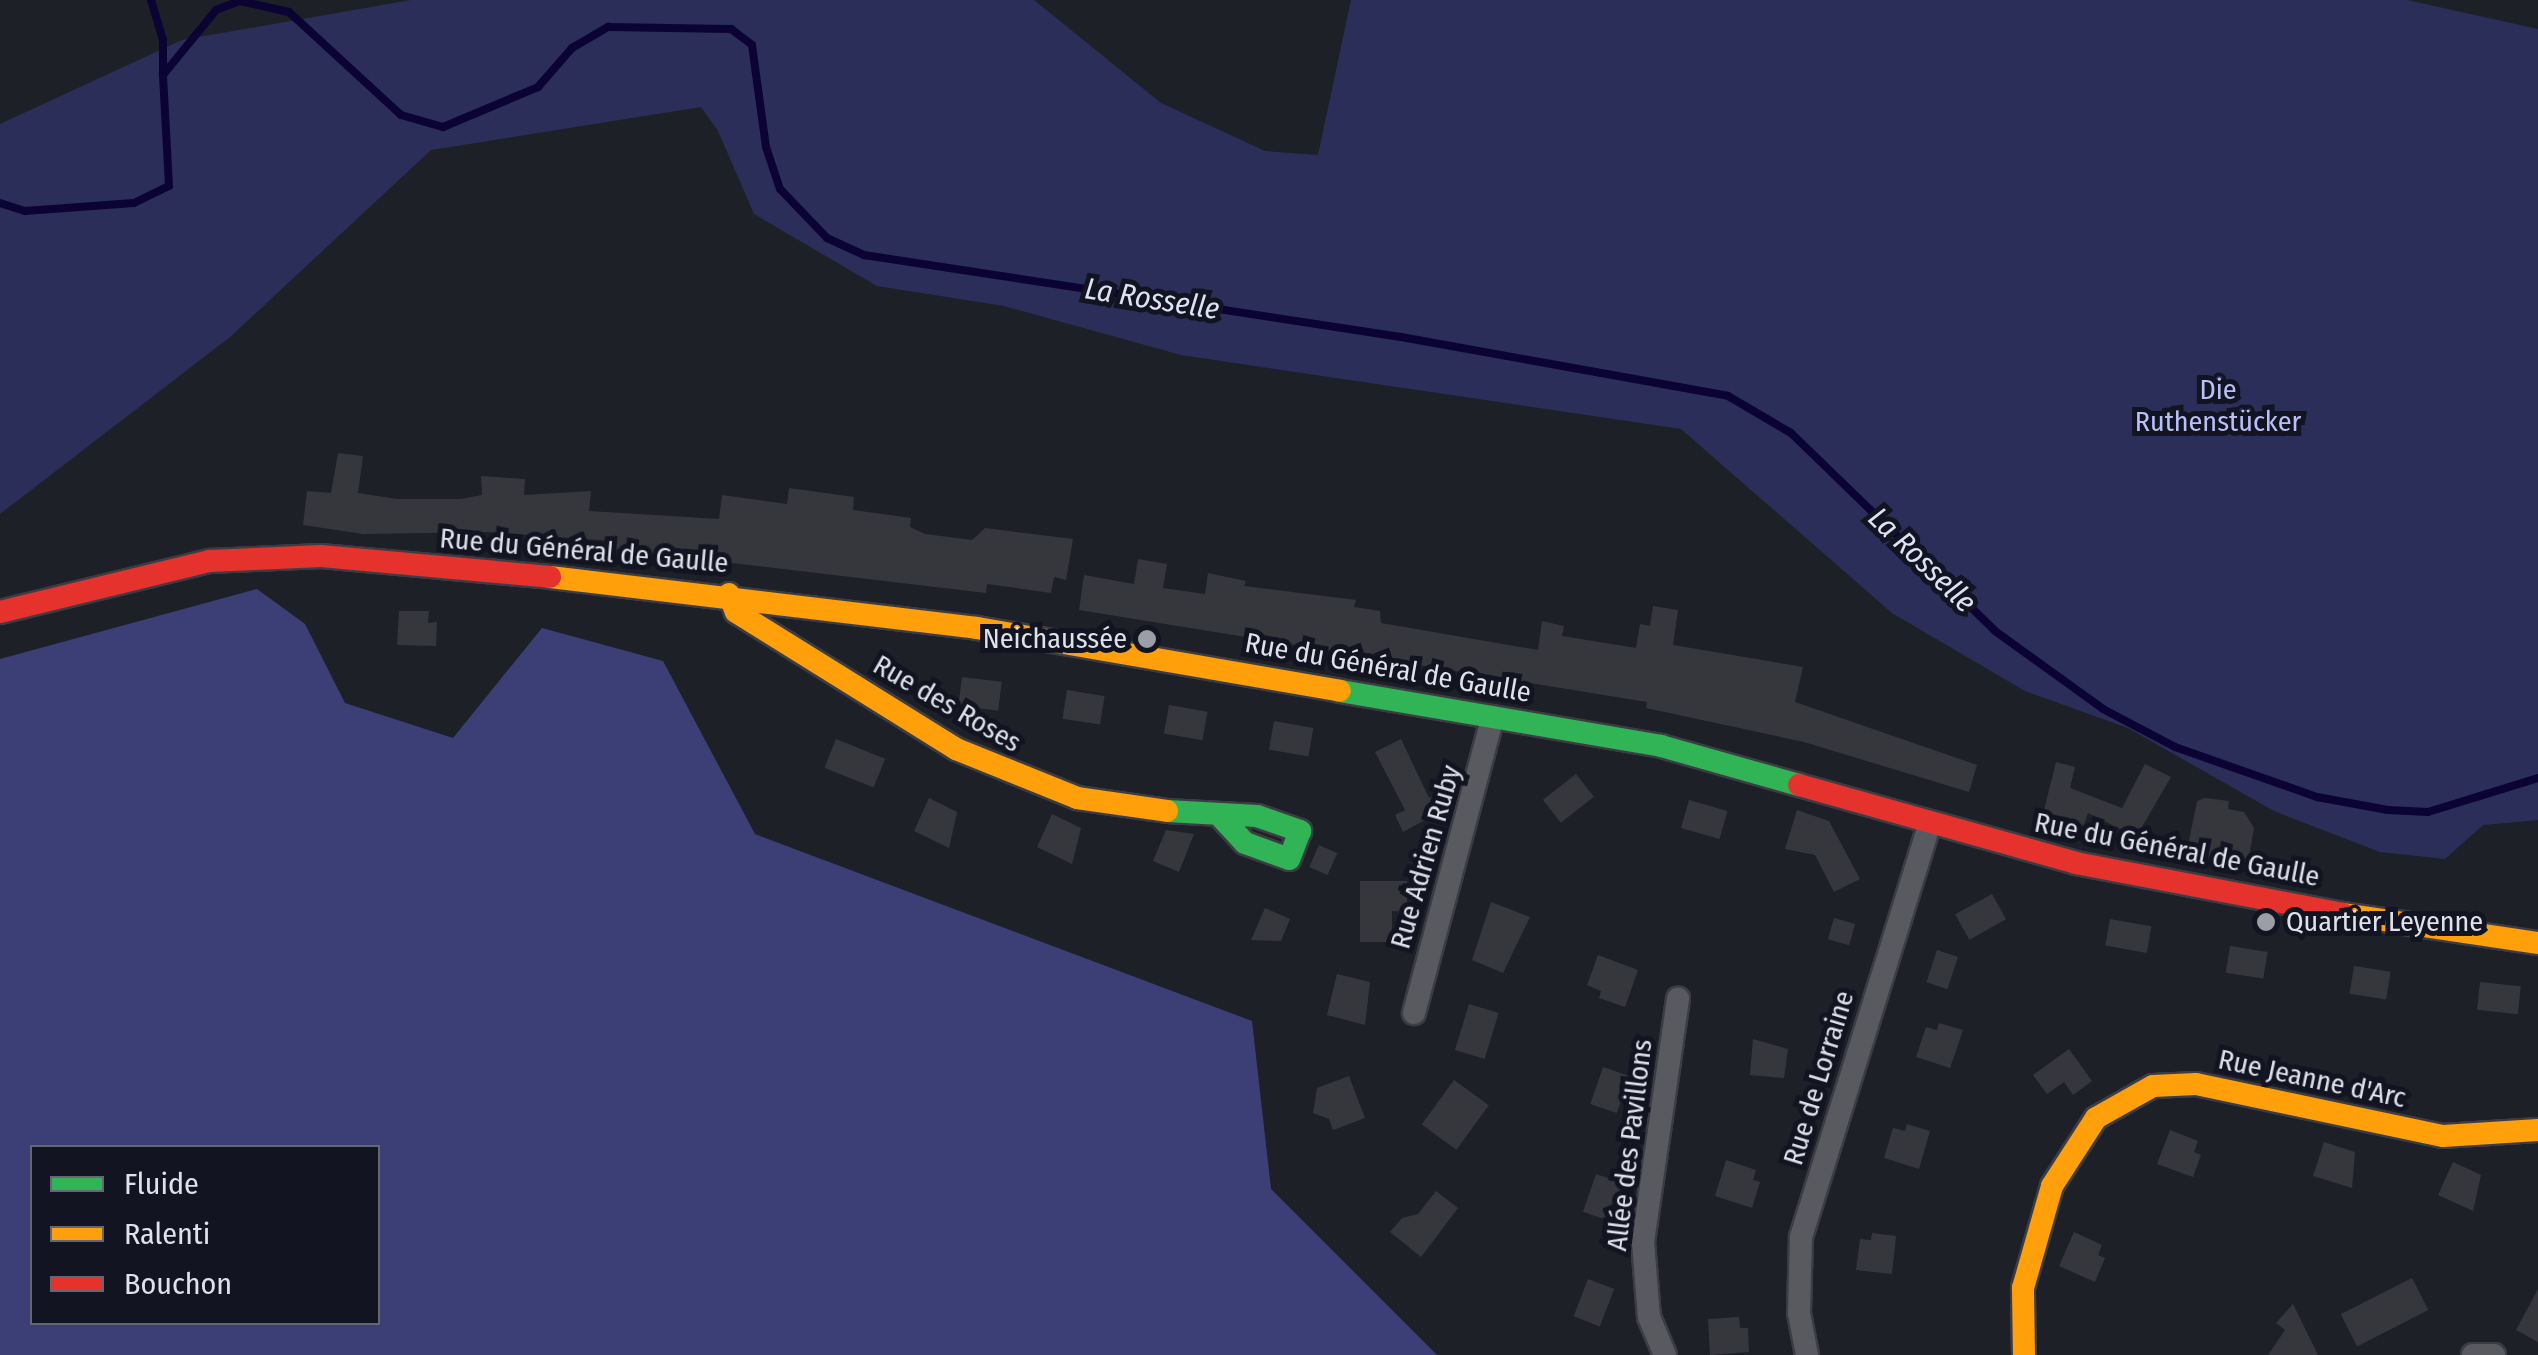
<!DOCTYPE html>
<meta charset="utf-8">
<style>
body{margin:0}
#map{position:relative;width:2538px;height:1355px;overflow:hidden;background:#1e2028;font-family:"Fira Sans Condensed",sans-serif}
div>[style]{position:absolute}
.green>*{inset:0;background:#2c2e5a}
.forest>*{inset:0;background:#3c3f75}
.stream>*{height:8px;margin:-4px;padding:0 4px;transform-origin:4px;border-radius:4px;background:#0b0333}
.building>*{inset:0;background:#36373d;transform-origin:0 0}
.roads{filter:drop-shadow(2px 0 #3c3d44) drop-shadow(-2px 0 #3c3d44) drop-shadow(0 2px #3c3d44) drop-shadow(0 -2px #3c3d44)}
.street>*{height:22px;margin:-11px;padding:0 11px;transform-origin:11px;border-radius:11px;background:#595a60}
.fast>*{height:22px;margin:-11px;padding:0 11px;transform-origin:11px;border-radius:11px;background:#30b455}
.slow>*{height:22px;margin:-11px;padding:0 11px;transform-origin:11px;border-radius:11px;background:#ff9f0a}
.jam>*{height:22px;margin:-11px;padding:0 11px;transform-origin:11px;border-radius:11px;background:#e5322d}
.dots>*{width:28px;height:28px;translate:-50% -50%;box-sizing:border-box;border:5px solid #121421;border-radius:50%}
span{translate:-50% -50%;white-space:nowrap;text-align:center;line-height:1.15;-webkit-text-stroke:10px #121421;paint-order:stroke}
.park-label{font-size:28px;color:#b9c0f7}
.street-label{font-size:28px;color:#e0e2eb}
.poi-label{font-size:28px;color:#e0e2eb}
.right{translate:-100% -50%;text-align:right}
.left{translate:0 -50%;text-align:left}
.water-label{font-size:30px;color:#dfe1f5;font-style:italic}
.legend{position:absolute;left:30px;top:1145px;width:350px;height:180px;box-sizing:border-box;background:#121421;border:2px solid #646672;margin:0;padding:12px 18px;list-style:none;font-size:30px;color:#e0e2eb}
.legend li{display:flex;align-items:center;gap:20px;height:50px}
.legend b{width:50px;border:2px solid #646672}
</style>
<div id="map">
<div class="green">
<i style="clip-path:polygon(411px 0,1034px 0,1161px 103px,1265px 151px,1318px 155px,1351px 0,2407px 0,2538px 29px,2538px 820px,2483px 825px,2445px 859px,2380px 852px,2274px 811px,2128px 728px,2025px 691px,1892px 613px,1681px 429px,1181px 355px,1004px 306px,877px 286px,754px 214px,718px 131px,701px 107px,431px 150px,230px 337px,0 514px,0 124px,182px 40px)"></i>
</div>
<div class="forest">
<i style="clip-path:polygon(evenodd,257px 589px,305px 624px,345px 703px,453px 738px,542px 628px,663px 661px,755px 834px,1252px 1021px,1271px 1189px,1437px 1355px,0 1355px,0 659px,257px 589px,32px 1148px,378px 1148px,378px 1322px,32px 1322px,32px 1148px)"></i>
</div>
<div class="stream">
<i style="left:151px;top:0;width:42px;rotate:73.3deg"></i>
<i style="left:163px;top:40px;width:34px;rotate:90deg"></i>
<i style="left:0;top:203px;width:26px;rotate:18deg"></i>
<i style="left:25px;top:211px;width:109px;rotate:-4.2deg"></i>
<i style="left:134px;top:203px;width:39px;rotate:-26deg"></i>
<i style="left:169px;top:186px;width:111px;rotate:-93.1deg"></i>
<i style="left:163px;top:75px;width:84px;rotate:-50.8deg"></i>
<i style="left:216px;top:10px;width:26px;rotate:-21deg"></i>
<i style="left:240px;top:1px;width:50px;rotate:12.7deg"></i>
<i style="left:289px;top:12px;width:152px;rotate:42.6deg"></i>
<i style="left:401px;top:115px;width:44px;rotate:15.9deg"></i>
<i style="left:443px;top:127px;width:103px;rotate:-22.8deg"></i>
<i style="left:538px;top:87px;width:52px;rotate:-48.9deg"></i>
<i style="left:572px;top:48px;width:42px;rotate:-30.3deg"></i>
<i style="left:608px;top:27px;width:123px;rotate:0.9deg"></i>
<i style="left:731px;top:29px;width:26px;rotate:37deg"></i>
<i style="left:752px;top:45px;width:103px;rotate:82.2deg"></i>
<i style="left:766px;top:147px;width:44px;rotate:71.6deg"></i>
<i style="left:780px;top:189px;width:68px;rotate:46.2deg"></i>
<i style="left:827px;top:238px;width:41px;rotate:24.7deg"></i>
<i style="left:864px;top:255px;width:543px;rotate:8.68deg"></i>
<i style="left:1401px;top:337px;width:332px;rotate:10.2deg"></i>
<i style="left:1728px;top:396px;width:73px;rotate:30.4deg"></i>
<i style="left:1791px;top:433px;width:284px;rotate:44.1deg"></i>
<i style="left:1995px;top:631px;width:133px;rotate:35.8deg"></i>
<i style="left:2103px;top:709px;width:81px;rotate:27.8deg"></i>
<i style="left:2175px;top:747px;width:151px;rotate:19.4deg"></i>
<i style="left:2317px;top:797px;width:72px;rotate:10.4deg"></i>
<i style="left:2388px;top:810px;width:40px;rotate:2.9deg"></i>
<i style="left:2428px;top:812px;width:115px;rotate:-17.2deg"></i>
</div>
<div class="building">
<i style="clip-path:polygon(338px 453px,363px 456px,358px 493px,397px 499px,461px 499px,482px 495px,481px 476px,525px 479px,524px 495px,591px 491px,589px 511px,719px 519px,722px 495px,787px 504px,789px 488px,854px 497px,853px 510px,911px 518px,910px 527px,925px 534px,972px 540px,985px 528px,1073px 539px,1066px 580px,1054px 577px,1051px 593px,987px 584px,986px 593px,613px 549px,614px 541px,488px 532px,363px 534px,303px 525px,307px 491px,331px 493px)"></i>
<i style="clip-path:polygon(1138px 559px,1167px 564px,1163px 588px,1205px 594px,1208px 573px,1246px 581px,1244px 586px,1356px 600px,1354px 607px,1380px 611px,1381px 623px,1538px 650px,1542px 621px,1564px 626px,1562px 636px,1636px 648px,1640px 624px,1650px 626px,1653px 606px,1678px 610px,1673px 645px,1803px 667px,1795px 702px,1977px 765px,1969px 792px,1804px 742px,1646px 708px,1647px 702px,1079px 610px,1084px 575px,1134px 584px)"></i>
<i style="clip-path:polygon(399px 611px,429px 611px,428px 623px,437px 622px,436px 646px,397px 645px)"></i>
<i style="left:962px;top:677px;width:40px;height:29px;rotate:7deg"></i>
<i style="left:1067px;top:690px;width:38px;height:29px;rotate:9deg"></i>
<i style="left:1169px;top:705px;width:39px;height:29px;rotate:10deg"></i>
<i style="left:1274px;top:721px;width:40px;height:29px;rotate:10deg"></i>
<i style="left:836px;top:739px;width:53px;height:31px;rotate:22deg"></i>
<i style="clip-path:polygon(1401px 739px,1429px 798px,1447px 789px,1454px 804px,1403px 832px,1395px 815px,1405px 810px,1375px 752px)"></i>
<i style="clip-path:polygon(2056px 762px,2075px 767px,2070px 788px,2122px 808px,2145px 764px,2171px 777px,2136px 837px,2088px 813px,2084px 825px,2043px 814px)"></i>
<i style="left:1576px;top:774px;width:29px;height:42px;rotate:52deg"></i>
<i style="clip-path:polygon(929px 798px,957px 812px,949px 848px,914px 831px)"></i>
<i style="clip-path:polygon(2205px 798px,2229px 801px,2228px 809px,2244px 812px,2254px 828px,2247px 869px,2186px 856px,2197px 801px)"></i>
<i style="left:1689px;top:800px;width:40px;height:29px;rotate:16deg"></i>
<i style="clip-path:polygon(1797px 810px,1829px 821px,1860px 879px,1834px 892px,1815px 855px,1785px 849px)"></i>
<i style="clip-path:polygon(1052px 814px,1081px 828px,1072px 864px,1037px 847px)"></i>
<i style="clip-path:polygon(1166px 830px,1194px 834px,1179px 872px,1153px 861px)"></i>
<i style="left:1319px;top:845px;width:20px;height:24px;rotate:24deg"></i>
<i style="clip-path:polygon(1360px 881px,1407px 881px,1407px 912px,1392px 911px,1392px 942px,1360px 942px)"></i>
<i style="left:1992px;top:894px;width:29px;height:42px;rotate:61deg"></i>
<i style="clip-path:polygon(1491px 902px,1530px 917px,1503px 973px,1472px 960px)"></i>
<i style="clip-path:polygon(1265px 908px,1290px 919px,1281px 941px,1251px 940px)"></i>
<i style="left:1834px;top:918px;width:22px;height:22px;rotate:16deg"></i>
<i style="left:2110px;top:919px;width:42px;height:27px;rotate:10deg"></i>
<i style="left:2230px;top:946px;width:38px;height:27px;rotate:9deg"></i>
<i style="left:1937px;top:950px;width:22px;height:34px;rotate:18deg"></i>
<i style="clip-path:polygon(1598px 955px,1638px 970px,1625px 1007px,1599px 998px,1601px 991px,1587px 985px)"></i>
<i style="left:2354px;top:966px;width:37px;height:28px;rotate:9deg"></i>
<i style="clip-path:polygon(1337px 974px,1370px 982px,1365px 1025px,1327px 1015px)"></i>
<i style="left:2480px;top:982px;width:41px;height:28px;rotate:6deg"></i>
<i style="left:1469px;top:1004px;width:31px;height:48px;rotate:17deg"></i>
<i style="clip-path:polygon(1939px 1023px,1963px 1030px,1950px 1068px,1916px 1057px,1926px 1027px,1937px 1030px)"></i>
<i style="clip-path:polygon(1753px 1039px,1788px 1049px,1784px 1078px,1750px 1075px)"></i>
<i style="clip-path:polygon(2069px 1049px,2092px 1081px,2073px 1095px,2064px 1082px,2047px 1094px,2033px 1075px)"></i>
<i style="left:1603px;top:1067px;width:28px;height:39px;rotate:19deg"></i>
<i style="clip-path:polygon(1349px 1076px,1365px 1118px,1333px 1130px,1329px 1119px,1313px 1113px,1317px 1088px)"></i>
<i style="left:1454px;top:1080px;width:43px;height:55px;rotate:36deg"></i>
<i style="clip-path:polygon(1907px 1124px,1930px 1131px,1919px 1169px,1884px 1158px,1893px 1128px,1905px 1131px)"></i>
<i style="clip-path:polygon(2170px 1130px,2198px 1141px,2194px 1152px,2201px 1155px,2193px 1177px,2157px 1164px)"></i>
<i style="clip-path:polygon(2324px 1142px,2355px 1152px,2352px 1188px,2313px 1176px)"></i>
<i style="clip-path:polygon(1726px 1160px,1756px 1170px,1753px 1180px,1760px 1182px,1752px 1208px,1715px 1196px)"></i>
<i style="clip-path:polygon(2453px 1162px,2481px 1175px,2473px 1211px,2438px 1195px)"></i>
<i style="left:1596px;top:1174px;width:28px;height:40px;rotate:19deg"></i>
<i style="clip-path:polygon(1436px 1191px,1458px 1208px,1421px 1257px,1390px 1232px,1402px 1218px,1418px 1214px)"></i>
<i style="clip-path:polygon(2074px 1232px,2102px 1245px,2098px 1255px,2105px 1258px,2095px 1282px,2059px 1266px)"></i>
<i style="clip-path:polygon(1872px 1233px,1896px 1236px,1892px 1274px,1856px 1270px,1860px 1239px,1871px 1240px)"></i>
<i style="left:2412px;top:1278px;width:36px;height:80px;rotate:63deg"></i>
<i style="left:1588px;top:1279px;width:28px;height:40px;rotate:21deg"></i>
<i style="clip-path:polygon(2538px 1289px,2538px 1342px,2516px 1330px)"></i>
<i style="clip-path:polygon(2293px 1304px,2318px 1355px,2268px 1355px,2285px 1330px,2276px 1323px)"></i>
<i style="clip-path:polygon(1739px 1317px,1740px 1328px,1748px 1328px,1749px 1352px,1710px 1355px,1708px 1319px)"></i>
</div>
<div class="roads">
<div class="street">
<i style="left:1414px;top:1013px;width:306px;rotate:-75.1deg"></i>
<i style="left:1665px;top:1355px;width:41px;rotate:-112.8deg"></i>
<i style="left:1649px;top:1317px;width:75px;rotate:-94.6deg"></i>
<i style="left:1643px;top:1242px;width:246px;rotate:-81.8deg"></i>
<i style="left:1807px;top:1355px;width:43px;rotate:-100.8deg"></i>
<i style="left:1799px;top:1313px;width:76px;rotate:-88.5deg"></i>
<i style="left:1801px;top:1237px;width:433px;rotate:-72.7deg"></i>
<i style="left:2473px;top:1355px;width:21px"></i>
</div>
<div class="fast">
<i style="left:1340px;top:691px;width:326px;rotate:9.7deg"></i>
<i style="left:1661px;top:746px;width:143px;rotate:15.8deg"></i>
<i style="left:1167px;top:811px;width:90px;rotate:3.2deg"></i>
<i style="left:1257px;top:816px;width:46px;rotate:19.2deg"></i>
<i style="left:1300px;top:831px;width:30px;rotate:111deg"></i>
<i style="left:1289px;top:859px;width:47px;rotate:-160deg"></i>
<i style="left:1245px;top:843px;width:33px;rotate:-133deg"></i>
</div>
<div class="slow">
<i style="left:550px;top:577px;width:430px;rotate:6.8deg"></i>
<i style="left:977px;top:628px;width:368px;rotate:9.8deg"></i>
<i style="left:729px;top:594px;width:19px;rotate:69deg"></i>
<i style="left:736px;top:612px;width:259px;rotate:31.9deg"></i>
<i style="left:956px;top:749px;width:131px;rotate:22deg"></i>
<i style="left:1077px;top:798px;width:91px;rotate:8.2deg"></i>
<i style="left:2343px;top:914px;width:197px;rotate:8.5deg"></i>
<i style="left:2024px;top:1355px;width:67px;rotate:-90.9deg"></i>
<i style="left:2023px;top:1288px;width:106px;rotate:-74.1deg"></i>
<i style="left:2052px;top:1186px;width:81px;rotate:-57.1deg"></i>
<i style="left:2096px;top:1118px;width:65px;rotate:-29.3deg"></i>
<i style="left:2153px;top:1086px;width:43px;rotate:-2.7deg"></i>
<i style="left:2196px;top:1084px;width:252px;rotate:11.9deg"></i>
<i style="left:2443px;top:1136px;width:95px;rotate:-3.6deg"></i>
</div>
<div class="jam">
<i style="left:0;top:612px;width:216px;rotate:-13.7deg"></i>
<i style="left:210px;top:561px;width:111px;rotate:-2.6deg"></i>
<i style="left:321px;top:556px;width:230px;rotate:5.2deg"></i>
<i style="left:1799px;top:785px;width:288px;rotate:15.7deg"></i>
<i style="left:2076px;top:863px;width:272px;rotate:10.8deg"></i>
</div>
</div>
<div class="dots">
<i style="left:1147px;top:639px;background:#9c9ea7"></i>
<i style="left:2266px;top:922px;background:#9c9ea7"></i>
</div>
<div class="park-label">
<span style="left:2218px;top:406px">Die<br>Ruthenstücker</span>
</div>
<div class="street-label">
<span style="left:584px;top:551px;rotate:5deg">Rue du Général de Gaulle</span>
<span style="left:1388px;top:668px;rotate:10deg">Rue du Général de Gaulle</span>
<span style="left:947px;top:704px;rotate:30deg">Rue des Roses</span>
<span style="left:2177px;top:850px;rotate:11deg">Rue du Général de Gaulle</span>
<span style="left:1426px;top:857px;rotate:-74deg">Rue Adrien Ruby</span>
<span style="left:1819px;top:1078px;rotate:-73deg">Rue de Lorraine</span>
<span style="left:2312px;top:1079px;rotate:12deg">Rue Jeanne d'Arc</span>
<span style="left:1630px;top:1145px;rotate:-83deg">Allée des Pavillons</span>
</div>
<div class="poi-label">
<span class="right" style="left:1127px;top:639px">Neichaussée</span>
<span class="left" style="left:2286px;top:922px">Quartier Leyenne</span>
</div>
<div class="water-label">
<span style="left:1152px;top:299px;rotate:9deg">La Rosselle</span>
<span style="left:1922px;top:560px;rotate:44deg">La Rosselle</span>
</div>
<ul class="legend">
<li><b style="height:12px;background:#30b455"></b>Fluide</li>
<li><b style="height:12px;background:#ff9f0a"></b>Ralenti</li>
<li><b style="height:12px;background:#e5322d"></b>Bouchon</li>
</ul>
</div>
